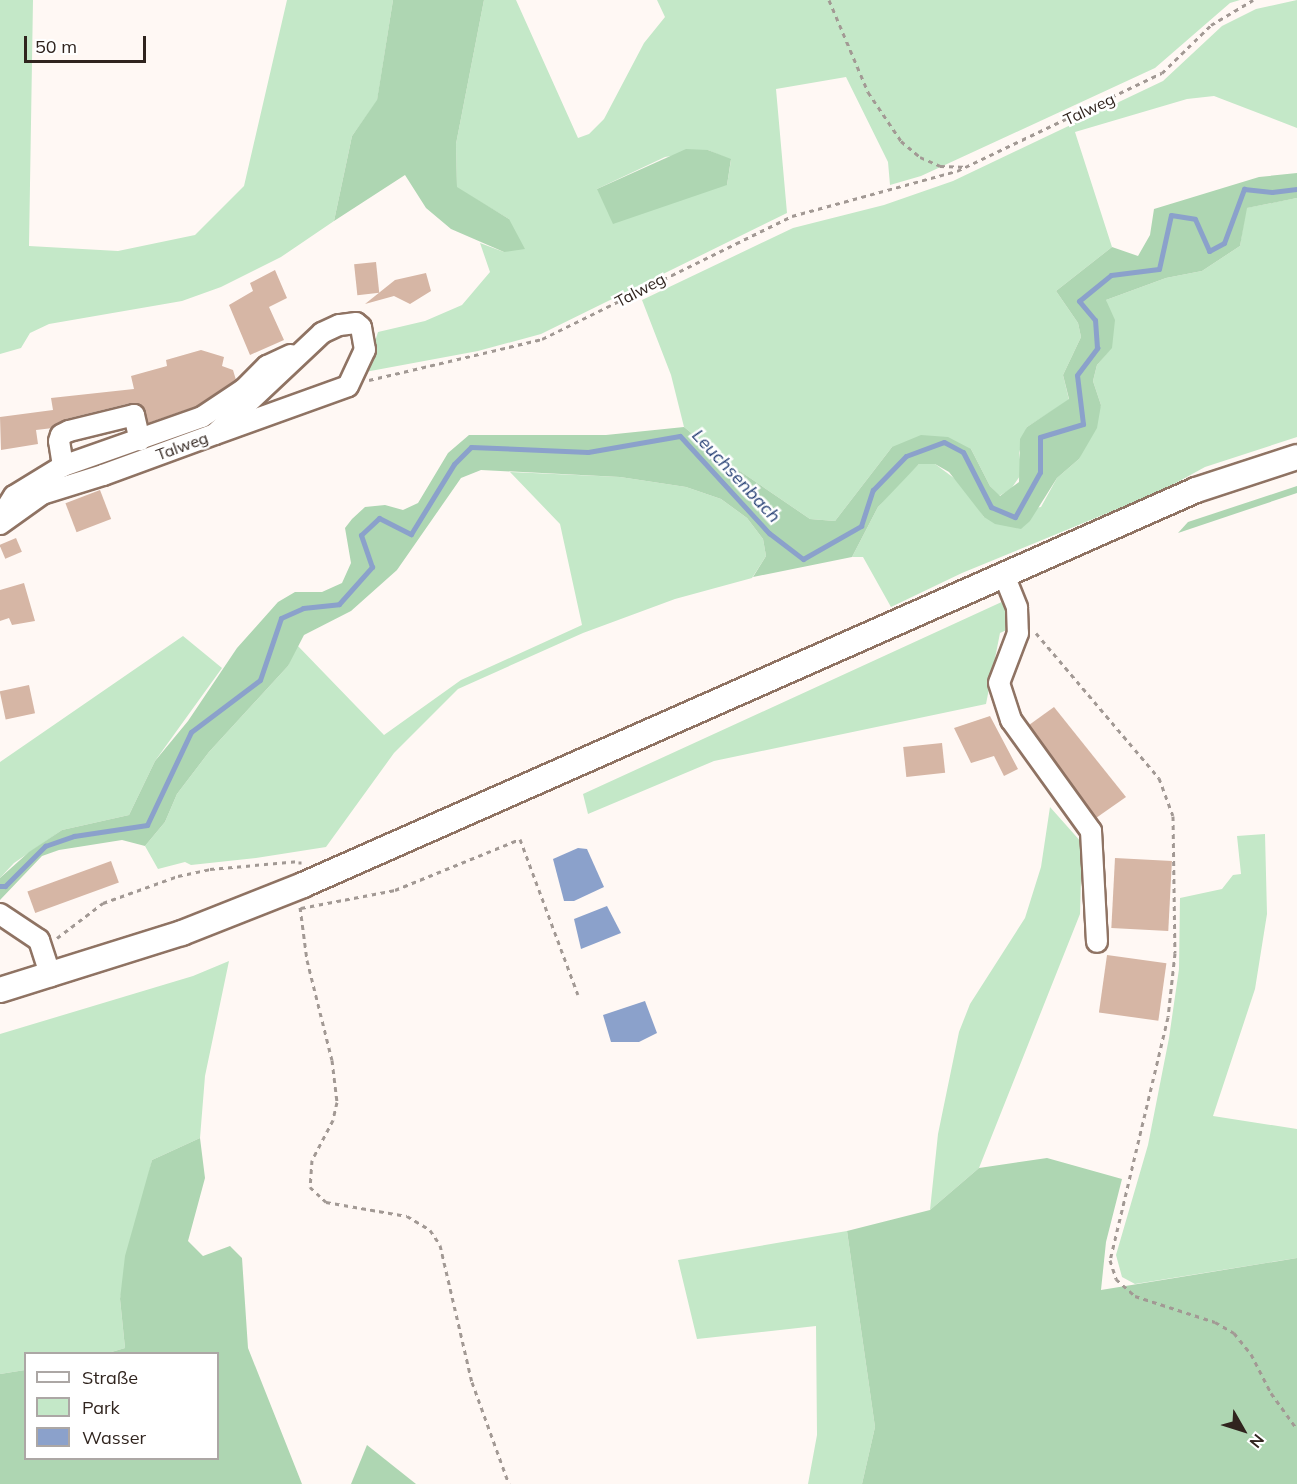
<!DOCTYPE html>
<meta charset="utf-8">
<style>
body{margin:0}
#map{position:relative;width:1297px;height:1484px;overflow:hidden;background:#fff8f4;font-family:Mulish,sans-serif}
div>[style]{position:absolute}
.green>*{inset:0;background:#c4e8c8}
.forest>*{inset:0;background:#aed6b2}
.water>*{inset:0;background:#8ba1cb}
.stream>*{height:5px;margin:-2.5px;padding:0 2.5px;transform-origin:2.5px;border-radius:2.5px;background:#8ba1cb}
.building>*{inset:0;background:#d6b6a5;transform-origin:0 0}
.path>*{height:3px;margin-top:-1.5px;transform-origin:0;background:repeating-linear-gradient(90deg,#a29994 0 4.5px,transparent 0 9px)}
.roads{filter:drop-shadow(2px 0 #8f7363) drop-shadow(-2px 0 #8f7363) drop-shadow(0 2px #8f7363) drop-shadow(0 -2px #8f7363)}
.minor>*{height:20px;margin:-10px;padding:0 10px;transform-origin:10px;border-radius:10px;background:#fff}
.major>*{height:24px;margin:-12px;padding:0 12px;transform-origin:12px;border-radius:12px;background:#fff}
span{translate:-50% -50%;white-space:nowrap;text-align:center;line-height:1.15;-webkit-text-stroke:5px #fff;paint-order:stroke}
.street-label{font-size:16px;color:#30241e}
.water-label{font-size:18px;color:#243e73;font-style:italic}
.legend{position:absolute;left:24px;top:1352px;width:195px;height:108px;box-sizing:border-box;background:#fff;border:2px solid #aca7a5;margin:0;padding:8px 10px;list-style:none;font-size:18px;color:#30241e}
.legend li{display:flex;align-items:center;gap:12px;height:30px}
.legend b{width:30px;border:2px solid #aca7a5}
.north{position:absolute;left:1213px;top:1400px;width:60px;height:60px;-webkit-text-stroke:4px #fff;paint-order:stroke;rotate:129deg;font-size:16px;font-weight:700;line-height:24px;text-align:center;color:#30241e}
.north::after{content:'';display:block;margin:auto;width:21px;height:27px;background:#30241e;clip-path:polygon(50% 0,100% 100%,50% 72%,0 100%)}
.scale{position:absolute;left:24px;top:36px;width:122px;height:27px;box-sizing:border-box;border:3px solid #30241e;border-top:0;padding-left:8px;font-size:18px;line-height:21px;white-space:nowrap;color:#30241e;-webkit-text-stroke:4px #fff;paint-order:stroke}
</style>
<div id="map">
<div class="green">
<i style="clip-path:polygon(0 0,33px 0,29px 246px,118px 251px,195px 235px,244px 186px,287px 0,393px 0,377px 101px,352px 136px,334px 221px,281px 257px,221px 287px,182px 301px,49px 324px,30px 333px,21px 348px,0 354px)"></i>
<i style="clip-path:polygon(evenodd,484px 0,516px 0,578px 138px,589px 134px,604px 119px,644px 43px,665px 17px,657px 0,1240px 0,1230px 3px,1155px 68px,921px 176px,890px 185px,888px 162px,846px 77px,776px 89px,787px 213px,541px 334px,478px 351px,365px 372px,378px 332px,425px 321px,462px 305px,490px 272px,480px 243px,504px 252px,509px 219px,457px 188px,456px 144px,484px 0,708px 150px,731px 160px,727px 185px,597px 189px,665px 157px,708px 150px)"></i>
<i style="clip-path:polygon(1297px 0,1297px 128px,1214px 96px,1187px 99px,1075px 132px,1112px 247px,1056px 291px,1078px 323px,1081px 337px,1063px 375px,1069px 400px,1027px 427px,1019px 453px,1022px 473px,1011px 489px,999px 496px,990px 486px,971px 449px,892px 447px,835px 521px,810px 519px,728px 463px,684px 427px,671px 375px,642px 300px,793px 228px,884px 205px,953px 181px,1163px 81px,1222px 26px,1256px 9px)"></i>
<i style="clip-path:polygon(1297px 198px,1297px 437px,1205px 467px,1161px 491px,962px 573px,891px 607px,863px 557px,852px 557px,878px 507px,899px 483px,919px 464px,935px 464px,962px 484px,984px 517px,1041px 507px,1057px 478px,1079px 459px,1101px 405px,1093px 381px,1097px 365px,1112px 347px,1106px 300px,1166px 278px,1202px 271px,1240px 246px,1246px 208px)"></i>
<i style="clip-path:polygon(510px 472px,620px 477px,686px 487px,721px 499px,747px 518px,763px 539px,766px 556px,752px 578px,675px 599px,583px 633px,458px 689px,394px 753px,326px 847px,256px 858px,191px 865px,185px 862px,158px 869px,145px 846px,165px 822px,177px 794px,209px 752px,288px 666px,296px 644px,384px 735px,461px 680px,582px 625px,560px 524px)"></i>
<i style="clip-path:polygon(1006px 600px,1011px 628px,1000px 633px,986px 704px,714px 761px,588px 814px,583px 794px)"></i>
<i style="clip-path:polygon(183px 636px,222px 668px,155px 761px,129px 815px,62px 830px,14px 863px,0 878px,0 762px)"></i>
<i style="clip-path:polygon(1050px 807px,1082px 843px,1080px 914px,979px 1168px,930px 1210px,938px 1134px,959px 1032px,970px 1004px,1025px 918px,1041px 867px)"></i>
<i style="clip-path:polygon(1265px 834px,1267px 914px,1255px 989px,1213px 1116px,1297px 1129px,1297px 1258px,1135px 1284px,1122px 1277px,1116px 1255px,1148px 1145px,1169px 1038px,1179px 969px,1180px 898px,1222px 889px,1233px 875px,1241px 874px,1237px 836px)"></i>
<i style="clip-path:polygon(229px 961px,205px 1076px,200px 1138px,152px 1160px,120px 1299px,125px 1348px,108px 1353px,26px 1354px,25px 1370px,0 1374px,0 1034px,193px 976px)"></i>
<i style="clip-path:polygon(847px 1231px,875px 1427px,862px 1484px,808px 1484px,817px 1435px,816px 1326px,697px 1339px,678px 1260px)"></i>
</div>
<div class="forest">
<i style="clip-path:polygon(393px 0,484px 0,456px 144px,457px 187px,509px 219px,525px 249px,504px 252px,451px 229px,426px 208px,405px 175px,334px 221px,352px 136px,377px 100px)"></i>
<i style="clip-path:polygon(686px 149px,708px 150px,731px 159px,727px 185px,613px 224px,597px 189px)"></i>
<i style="clip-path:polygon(1297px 173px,1297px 198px,1247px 208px,1240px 246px,1202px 271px,1166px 278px,1106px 300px,1115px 320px,1112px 348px,1097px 365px,1093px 381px,1101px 405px,1097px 428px,1079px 459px,1057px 478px,1030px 521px,1021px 529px,995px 524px,984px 517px,949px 472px,935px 464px,919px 464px,878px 507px,852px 557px,753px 577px,766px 556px,763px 539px,747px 518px,721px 499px,686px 487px,620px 477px,481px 470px,461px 478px,397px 570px,351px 611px,304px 635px,288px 666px,209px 752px,177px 794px,165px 822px,145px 846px,122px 840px,59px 850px,42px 856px,0 900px,0 878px,29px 852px,62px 830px,129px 815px,155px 761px,188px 721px,237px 648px,278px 602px,295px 592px,322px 592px,342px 583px,351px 563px,345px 528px,352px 519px,365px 507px,385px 505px,403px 510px,418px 503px,448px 453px,469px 435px,606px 435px,684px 427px,728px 463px,810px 519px,835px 521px,892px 447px,921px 435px,948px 437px,971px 449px,990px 486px,1000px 496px,1019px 482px,1020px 439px,1027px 427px,1069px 399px,1063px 375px,1081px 337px,1078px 323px,1056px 291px,1112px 247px,1138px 256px,1150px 235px,1154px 209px,1259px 177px)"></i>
<i style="clip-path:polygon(1297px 486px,1297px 493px,1178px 533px,1188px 522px)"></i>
<i style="clip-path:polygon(200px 1138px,205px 1178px,188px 1241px,203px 1256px,230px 1246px,242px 1258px,248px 1348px,302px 1484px,0 1484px,0 1374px,25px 1370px,26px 1458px,218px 1458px,218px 1354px,108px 1353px,125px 1348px,120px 1299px,125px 1256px,152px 1160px)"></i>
<i style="clip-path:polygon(1047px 1158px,1122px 1179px,1106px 1242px,1101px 1290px,1297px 1258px,1297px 1484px,862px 1484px,875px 1427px,847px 1231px,930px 1210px,979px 1168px)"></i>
<i style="clip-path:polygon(367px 1445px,416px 1484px,351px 1484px)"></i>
</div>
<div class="water">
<i style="clip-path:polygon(578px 848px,587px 849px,604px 887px,574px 901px,564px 901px,553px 859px)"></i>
<i style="clip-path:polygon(607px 906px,621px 933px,581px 949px,574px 919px)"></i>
<i style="clip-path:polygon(645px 1001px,657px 1033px,639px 1042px,611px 1042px,603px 1015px)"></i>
</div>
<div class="stream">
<i style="left:0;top:886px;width:5px"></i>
<i style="left:5px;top:886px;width:57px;rotate:-45deg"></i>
<i style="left:45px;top:846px;width:31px;rotate:-19deg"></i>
<i style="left:74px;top:836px;width:74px;rotate:-8.6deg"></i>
<i style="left:147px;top:825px;width:103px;rotate:-64.7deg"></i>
<i style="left:191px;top:732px;width:86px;rotate:-37deg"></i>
<i style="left:260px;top:680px;width:65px;rotate:-71.3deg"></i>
<i style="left:281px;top:618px;width:24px;rotate:-24deg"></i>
<i style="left:303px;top:608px;width:36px;rotate:-6deg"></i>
<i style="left:339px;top:604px;width:50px;rotate:-48.3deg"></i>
<i style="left:372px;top:567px;width:34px;rotate:-109deg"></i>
<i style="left:361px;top:535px;width:25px;rotate:-43deg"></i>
<i style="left:379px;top:518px;width:36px;rotate:27deg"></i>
<i style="left:411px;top:534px;width:82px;rotate:-58.4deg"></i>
<i style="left:454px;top:464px;width:24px;rotate:-45deg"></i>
<i style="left:471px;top:447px;width:117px;rotate:2.4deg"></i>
<i style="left:588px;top:452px;width:93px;rotate:-9.9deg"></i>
<i style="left:680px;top:436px;width:132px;rotate:47.5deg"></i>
<i style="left:769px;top:533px;width:43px;rotate:37.4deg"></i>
<i style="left:803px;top:559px;width:67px;rotate:-29.6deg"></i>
<i style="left:861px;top:526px;width:38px;rotate:-72deg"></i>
<i style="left:873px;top:490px;width:47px;rotate:-45.9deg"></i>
<i style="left:906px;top:456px;width:40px;rotate:-20.2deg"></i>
<i style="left:944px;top:442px;width:21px;rotate:28deg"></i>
<i style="left:963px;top:452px;width:62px;rotate:63deg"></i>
<i style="left:991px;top:507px;width:26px;rotate:23deg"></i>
<i style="left:1015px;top:517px;width:51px;rotate:-60.9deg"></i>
<i style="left:1040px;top:472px;width:35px;rotate:-90deg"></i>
<i style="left:1040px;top:437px;width:45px;rotate:-16.8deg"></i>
<i style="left:1083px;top:424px;width:49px;rotate:-97deg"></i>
<i style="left:1077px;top:375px;width:34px;rotate:-53deg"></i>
<i style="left:1097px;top:348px;width:28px;rotate:-94deg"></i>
<i style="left:1095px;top:320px;width:25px;rotate:-130deg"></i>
<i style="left:1079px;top:301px;width:41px;rotate:-39.1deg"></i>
<i style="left:1111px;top:275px;width:48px;rotate:-7.1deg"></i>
<i style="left:1159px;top:269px;width:55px;rotate:-77.5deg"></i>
<i style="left:1171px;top:215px;width:24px;rotate:9deg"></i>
<i style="left:1195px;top:219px;width:35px;rotate:66deg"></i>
<i style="left:1209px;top:251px;width:17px;rotate:-28deg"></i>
<i style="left:1224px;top:243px;width:58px;rotate:-69.7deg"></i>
<i style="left:1244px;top:189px;width:28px;rotate:6deg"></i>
<i style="left:1272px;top:192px;width:25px;rotate:-7deg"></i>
</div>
<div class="building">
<i style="left:376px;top:262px;width:31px;height:22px;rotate:84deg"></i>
<i style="clip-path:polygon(275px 270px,287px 298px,269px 307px,284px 340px,250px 355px,229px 305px,253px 291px,250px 283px)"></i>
<i style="clip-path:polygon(426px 273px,431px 291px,410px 304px,394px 296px,365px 304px,395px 280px)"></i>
<i style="clip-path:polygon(201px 350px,224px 357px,222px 366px,233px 370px,236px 380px,197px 406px,148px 423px,143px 407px,131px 403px,66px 419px,53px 428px,36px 430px,38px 444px,1px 450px,0 417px,53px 410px,51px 398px,134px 389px,131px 376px,167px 366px,166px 360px)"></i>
<i style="left:100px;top:490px;width:31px;height:37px;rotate:69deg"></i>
<i style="left:16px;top:538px;width:15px;height:18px;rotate:67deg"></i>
<i style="clip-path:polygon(24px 583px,35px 621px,12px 625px,9px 618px,0 621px,0 590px)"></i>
<i style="left:29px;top:685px;width:29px;height:30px;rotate:78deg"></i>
<i style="clip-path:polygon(1054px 707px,1126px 797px,1096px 818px,1029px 725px)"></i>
<i style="clip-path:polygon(990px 716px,1018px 769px,1004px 776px,994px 756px,971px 763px,954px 728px)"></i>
<i style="left:942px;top:743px;width:30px;height:39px;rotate:84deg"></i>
<i style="left:1115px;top:858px;width:57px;height:70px;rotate:3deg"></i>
<i style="left:111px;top:861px;width:23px;height:89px;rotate:70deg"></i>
<i style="left:1107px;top:955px;width:60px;height:58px;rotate:8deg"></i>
</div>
<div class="path">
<i style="left:829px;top:0;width:100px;rotate:67deg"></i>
<i style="left:868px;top:92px;width:59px;rotate:56deg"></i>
<i style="left:901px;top:141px;width:25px;rotate:40deg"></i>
<i style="left:920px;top:157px;width:22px;rotate:24deg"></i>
<i style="left:940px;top:166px;width:23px;rotate:2deg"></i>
<i style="left:369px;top:380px;width:178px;rotate:-13.3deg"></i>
<i style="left:542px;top:339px;width:279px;rotate:-26.2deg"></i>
<i style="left:792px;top:216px;width:171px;rotate:-15.3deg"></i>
<i style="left:957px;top:171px;width:227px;rotate:-25.6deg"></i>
<i style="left:1162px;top:73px;width:69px;rotate:-44.4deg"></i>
<i style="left:1211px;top:25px;width:49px;rotate:-30.8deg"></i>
<i style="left:1036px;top:633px;width:190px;rotate:49.7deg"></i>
<i style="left:1159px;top:778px;width:40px;rotate:69.8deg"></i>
<i style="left:1173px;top:816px;width:137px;rotate:89.2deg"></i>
<i style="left:1175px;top:953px;width:64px;rotate:96.2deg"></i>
<i style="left:1168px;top:1017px;width:250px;rotate:103.4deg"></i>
<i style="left:1110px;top:1260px;width:20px;rotate:72deg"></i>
<i style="left:1116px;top:1279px;width:25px;rotate:42deg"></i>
<i style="left:1135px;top:1296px;width:84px;rotate:18deg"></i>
<i style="left:1215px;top:1322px;width:22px;rotate:30deg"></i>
<i style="left:1234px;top:1333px;width:27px;rotate:51deg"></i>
<i style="left:1251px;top:1354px;width:44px;rotate:62.9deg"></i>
<i style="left:1271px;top:1393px;width:44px;rotate:54.2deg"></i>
<i style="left:300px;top:907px;width:53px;rotate:82.5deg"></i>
<i style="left:307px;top:960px;width:103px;rotate:76deg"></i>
<i style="left:332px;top:1060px;width:42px;rotate:83.2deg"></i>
<i style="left:337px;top:1102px;width:18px;rotate:103deg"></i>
<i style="left:333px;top:1120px;width:45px;rotate:117.7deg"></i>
<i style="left:312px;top:1160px;width:27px;rotate:94deg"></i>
<i style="left:310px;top:1187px;width:22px;rotate:43deg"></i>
<i style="left:326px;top:1202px;width:82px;rotate:9.8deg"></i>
<i style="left:407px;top:1216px;width:27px;rotate:31deg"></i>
<i style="left:430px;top:1230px;width:18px;rotate:56deg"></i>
<i style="left:440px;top:1245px;width:141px;rotate:76.9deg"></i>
<i style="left:472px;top:1382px;width:109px;rotate:70.1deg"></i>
<i style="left:301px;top:908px;width:96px;rotate:-10.8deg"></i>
<i style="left:395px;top:890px;width:135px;rotate:-22.2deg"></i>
<i style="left:520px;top:839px;width:166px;rotate:69.6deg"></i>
<i style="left:57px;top:938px;width:58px;rotate:-37.3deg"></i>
<i style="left:103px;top:903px;width:80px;rotate:-19.8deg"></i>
<i style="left:178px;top:876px;width:33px;rotate:-12deg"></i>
<i style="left:210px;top:869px;width:90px;rotate:-5.1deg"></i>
<i style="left:300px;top:861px;width:3px;rotate:90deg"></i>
</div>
<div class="roads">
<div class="minor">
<i style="left:63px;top:466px;width:25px;rotate:-99deg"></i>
<i style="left:59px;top:441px;width:6px;rotate:-72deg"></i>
<i style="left:61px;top:435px;width:9px;rotate:-27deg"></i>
<i style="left:69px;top:431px;width:67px;rotate:-13.8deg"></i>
<i style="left:134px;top:415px;width:26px;rotate:77deg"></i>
<i style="left:7px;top:507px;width:13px;rotate:-58deg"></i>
<i style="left:14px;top:496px;width:57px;rotate:-31.5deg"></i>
<i style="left:63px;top:466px;width:147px;rotate:-19.4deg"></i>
<i style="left:202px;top:417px;width:50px;rotate:-33.7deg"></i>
<i style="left:244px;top:389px;width:33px;rotate:-45deg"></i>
<i style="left:267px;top:366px;width:26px;rotate:-25deg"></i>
<i style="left:0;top:524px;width:52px;rotate:-35.5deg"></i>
<i style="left:42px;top:494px;width:64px;rotate:-17.3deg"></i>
<i style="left:103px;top:475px;width:119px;rotate:-20.1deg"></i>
<i style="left:215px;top:434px;width:141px;rotate:-19.8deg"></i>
<i style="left:348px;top:386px;width:40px;rotate:-65deg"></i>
<i style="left:365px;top:350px;width:23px;rotate:-100deg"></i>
<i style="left:361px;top:327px;width:6px;rotate:-141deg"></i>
<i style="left:356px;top:323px;width:17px;rotate:173deg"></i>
<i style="left:339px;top:325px;width:19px;rotate:155deg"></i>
<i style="left:322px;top:333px;width:147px;rotate:136.7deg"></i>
<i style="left:1004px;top:575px;width:35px;rotate:68deg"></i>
<i style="left:1017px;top:608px;width:25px;rotate:88deg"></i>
<i style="left:1018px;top:633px;width:53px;rotate:110.8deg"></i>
<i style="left:999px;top:683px;width:39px;rotate:72deg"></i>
<i style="left:1011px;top:720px;width:137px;rotate:54.2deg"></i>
<i style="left:1091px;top:831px;width:111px;rotate:86.9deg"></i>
<i style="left:0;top:914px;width:47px;rotate:33.7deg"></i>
<i style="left:39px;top:940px;width:38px;rotate:72deg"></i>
</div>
<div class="major">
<i style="left:0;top:990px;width:191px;rotate:-17.4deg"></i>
<i style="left:182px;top:933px;width:130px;rotate:-21.6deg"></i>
<i style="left:303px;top:885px;width:976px;rotate:-23.86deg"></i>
<i style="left:1196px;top:490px;width:106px;rotate:-18.1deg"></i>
</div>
</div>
<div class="street-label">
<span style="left:1089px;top:109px;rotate:-25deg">Talweg</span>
<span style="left:640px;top:290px;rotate:-28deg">Talweg</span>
<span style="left:182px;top:446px;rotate:-20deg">Talweg</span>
</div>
<div class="water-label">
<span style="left:736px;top:476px;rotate:47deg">Leuchsenbach</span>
</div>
<ul class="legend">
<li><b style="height:8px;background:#fff"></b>Straße</li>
<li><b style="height:16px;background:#c4e8c8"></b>Park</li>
<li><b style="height:16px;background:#8ba1cb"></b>Wasser</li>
</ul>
<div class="north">N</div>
<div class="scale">50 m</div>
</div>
